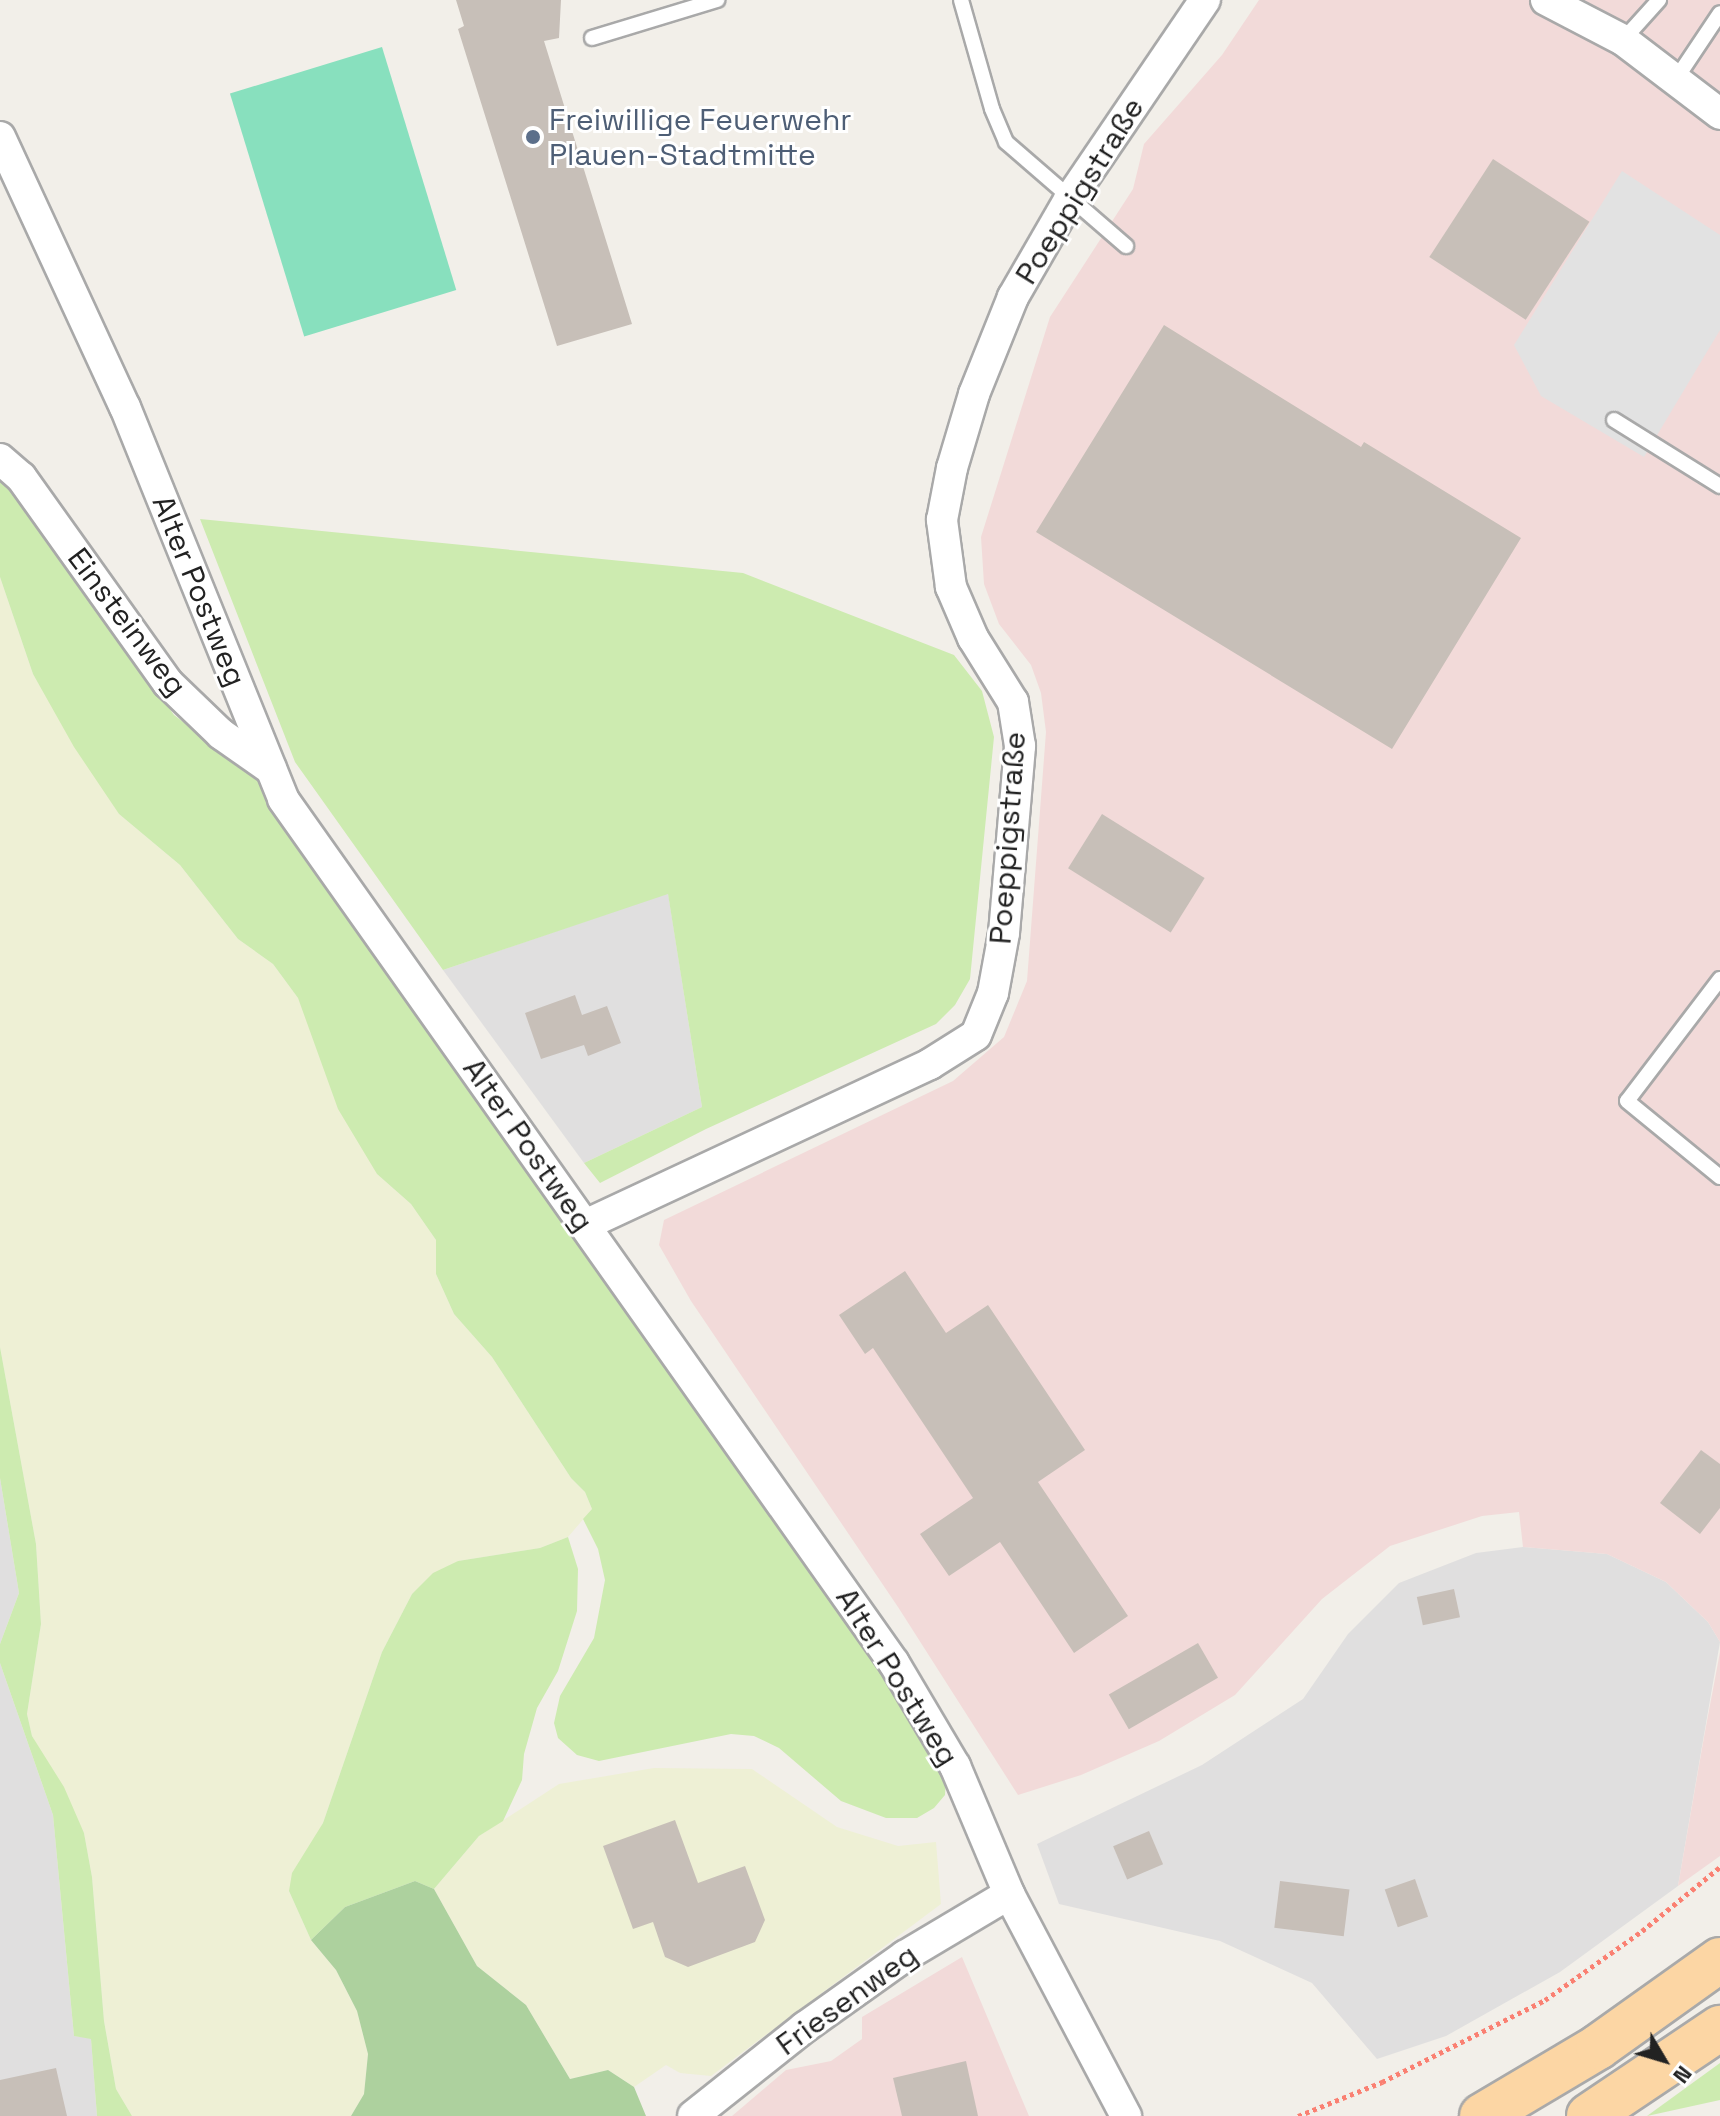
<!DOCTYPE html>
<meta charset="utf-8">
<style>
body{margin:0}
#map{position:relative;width:1720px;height:2116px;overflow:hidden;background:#f2efe9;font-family:"Space Grotesk",sans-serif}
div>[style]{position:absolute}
.residential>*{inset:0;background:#e0dfdf}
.commercial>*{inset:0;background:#f2dad9}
.farmland>*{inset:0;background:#eef0d5}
.grass>*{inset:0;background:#cdebb0}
.forest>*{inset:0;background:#add19e}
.pitch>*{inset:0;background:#88e0be;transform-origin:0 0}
.parking>*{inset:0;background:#e2e2e2}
.building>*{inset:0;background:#c7bfb8;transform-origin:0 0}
.path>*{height:5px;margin-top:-2.5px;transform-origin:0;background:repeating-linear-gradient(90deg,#fa8072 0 4px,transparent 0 8px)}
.roads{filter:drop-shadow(2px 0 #a9a9a9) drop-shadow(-2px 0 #a9a9a9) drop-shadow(0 2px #a9a9a9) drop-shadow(0 -2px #a9a9a9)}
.lane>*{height:14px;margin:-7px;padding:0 7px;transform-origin:7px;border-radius:7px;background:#fff}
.street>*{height:30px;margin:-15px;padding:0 15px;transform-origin:15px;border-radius:15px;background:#fff}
.primary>*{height:44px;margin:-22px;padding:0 22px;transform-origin:22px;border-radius:22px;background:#fcd6a4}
.dots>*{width:22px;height:22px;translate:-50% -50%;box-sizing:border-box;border:4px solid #fff;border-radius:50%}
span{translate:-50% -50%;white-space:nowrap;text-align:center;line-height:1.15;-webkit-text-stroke:6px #fff;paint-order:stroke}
.service-label{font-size:30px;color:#4e5e75}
.left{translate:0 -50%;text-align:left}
.street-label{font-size:30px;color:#222}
.north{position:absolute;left:1624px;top:2020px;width:80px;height:80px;-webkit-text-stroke:6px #fff;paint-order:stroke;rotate:128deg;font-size:22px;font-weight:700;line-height:32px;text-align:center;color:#222}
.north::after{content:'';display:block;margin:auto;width:28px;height:36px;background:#222;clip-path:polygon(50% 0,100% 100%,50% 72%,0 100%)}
</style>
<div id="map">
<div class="residential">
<i style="clip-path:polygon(668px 893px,702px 1107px,584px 1163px,443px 970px)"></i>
<i style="clip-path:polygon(0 1478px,19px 1593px,0 1644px)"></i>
<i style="clip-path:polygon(1523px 1547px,1607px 1554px,1666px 1582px,1708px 1622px,1720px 1642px,1678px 1886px,1560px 1972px,1446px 2036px,1377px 2059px,1312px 1983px,1220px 1941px,1059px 1904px,1037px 1844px,1202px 1765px,1303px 1699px,1348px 1634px,1399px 1583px,1476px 1553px)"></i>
<i style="clip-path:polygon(0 1663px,53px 1815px,74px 2036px,91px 2038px,97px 2116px,0 2116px)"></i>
</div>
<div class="commercial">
<i style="clip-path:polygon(1259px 0,1720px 0,1720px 1642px,1708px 1622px,1666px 1582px,1607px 1554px,1523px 1547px,1519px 1512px,1482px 1516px,1390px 1546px,1322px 1599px,1235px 1695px,1159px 1741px,1081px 1775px,1018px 1795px,898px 1607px,691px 1301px,659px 1245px,664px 1220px,953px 1081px,1004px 1037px,1027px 981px,1046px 732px,1041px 693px,1031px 665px,999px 624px,984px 584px,981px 537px,1050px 317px,1133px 189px,1144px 144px,1222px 55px)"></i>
<i style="clip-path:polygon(1720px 1652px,1720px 1856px,1678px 1886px,1704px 1737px)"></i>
<i style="clip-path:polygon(962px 1957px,1029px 2116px,732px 2116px,786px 2070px,831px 2061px,862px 2039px,862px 2017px)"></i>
</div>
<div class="farmland">
<i style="clip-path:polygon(0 577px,33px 674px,119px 814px,180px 865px,238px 939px,273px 964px,298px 998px,377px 1174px,411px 1204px,436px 1240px,436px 1274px,454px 1314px,492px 1357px,571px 1478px,585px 1492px,592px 1509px,568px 1537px,540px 1548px,458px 1561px,412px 1594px,382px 1652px,323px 1823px,289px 1891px,311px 1940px,336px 1970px,357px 2011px,368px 2054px,364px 2094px,351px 2116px,132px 2116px,116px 2089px,104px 2021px,92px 1877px,84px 1833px,32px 1736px,27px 1714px,41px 1624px,36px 1544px,0 1347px)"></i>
<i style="clip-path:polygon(654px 1768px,752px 1769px,837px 1827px,898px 1846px,936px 1842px,941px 1904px,711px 2076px,680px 2073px,666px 2065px,634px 2087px,608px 2070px,570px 2079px,526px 2005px,477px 1966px,434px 1889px,479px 1836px,559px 1784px)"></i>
</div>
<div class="grass">
<i style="clip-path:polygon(0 476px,21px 495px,174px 715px,264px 783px,837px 1595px,946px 1776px,945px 1795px,934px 1808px,917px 1818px,886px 1818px,841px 1801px,779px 1748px,754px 1736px,731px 1734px,599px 1761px,577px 1755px,558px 1738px,554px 1723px,560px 1696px,594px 1638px,605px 1580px,598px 1549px,583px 1519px,592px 1509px,585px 1492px,571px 1478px,492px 1357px,454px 1314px,436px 1274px,436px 1240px,411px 1204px,377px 1174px,338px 1109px,298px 998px,273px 964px,238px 939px,180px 865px,119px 814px,74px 747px,33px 674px,0 577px)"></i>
<i style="clip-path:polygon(200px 519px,743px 573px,954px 655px,982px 691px,994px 737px,970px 979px,955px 1005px,936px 1024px,706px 1129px,600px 1183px,584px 1163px,702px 1107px,668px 894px,443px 970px,295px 762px)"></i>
<i style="clip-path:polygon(0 1347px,36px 1544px,41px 1624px,27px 1714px,32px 1736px,64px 1787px,84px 1833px,92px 1877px,104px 2021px,116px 2089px,132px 2116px,97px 2116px,91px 2039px,74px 2036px,53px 1815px,0 1663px,0 1644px,19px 1593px,0 1478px)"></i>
<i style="clip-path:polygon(568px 1537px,578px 1569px,577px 1611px,558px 1671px,537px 1708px,524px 1754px,522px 1780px,503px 1821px,479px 1836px,434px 1889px,415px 1881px,345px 1907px,311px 1940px,289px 1891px,292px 1873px,323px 1823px,382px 1652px,412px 1594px,433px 1573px,458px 1561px,540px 1548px)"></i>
<i style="clip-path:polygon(1720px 2063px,1720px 2100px,1647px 2116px)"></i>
</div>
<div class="forest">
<i style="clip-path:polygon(415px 1881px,434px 1889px,477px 1966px,526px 2005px,570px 2079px,608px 2070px,634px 2087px,646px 2116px,351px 2116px,364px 2094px,368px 2054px,357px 2011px,336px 1970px,311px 1940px,345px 1907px)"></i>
</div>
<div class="pitch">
<i style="left:382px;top:47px;width:254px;height:159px;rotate:73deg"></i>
</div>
<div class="parking">
<i style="clip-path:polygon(1622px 171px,1720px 235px,1720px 330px,1644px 457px,1541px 396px,1514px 345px)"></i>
</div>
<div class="building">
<i style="clip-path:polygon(456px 0,561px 0,559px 38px,544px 41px,632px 324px,557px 346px,458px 29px,464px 26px)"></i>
<i style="left:1493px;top:159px;width:115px;height:117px;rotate:33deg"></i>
<i style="clip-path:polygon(1164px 325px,1361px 447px,1364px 442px,1521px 538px,1392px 749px,1036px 532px)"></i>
<i style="left:1102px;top:814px;width:121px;height:64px;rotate:32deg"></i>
<i style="clip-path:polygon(575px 995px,582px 1015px,607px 1006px,621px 1043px,588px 1056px,584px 1045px,541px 1059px,525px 1013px)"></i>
<i style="clip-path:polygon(905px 1271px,946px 1333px,988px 1305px,1085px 1450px,1038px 1482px,1128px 1616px,1074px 1653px,1000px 1542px,949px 1576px,920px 1534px,973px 1498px,873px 1348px,865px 1354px,839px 1315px)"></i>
<i style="clip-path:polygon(1701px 1450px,1720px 1464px,1720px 1508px,1700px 1534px,1660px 1503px)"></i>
<i style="left:1454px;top:1589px;width:29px;height:38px;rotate:78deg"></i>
<i style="left:1198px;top:1643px;width:40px;height:103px;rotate:60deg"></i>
<i style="clip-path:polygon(675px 1820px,698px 1883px,745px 1866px,765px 1920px,755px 1942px,688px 1967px,665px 1957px,653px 1922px,633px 1929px,603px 1846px)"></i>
<i style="left:1149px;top:1831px;width:36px;height:39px;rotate:67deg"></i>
<i style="left:1415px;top:1879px;width:40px;height:32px;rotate:71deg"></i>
<i style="left:1280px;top:1881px;width:70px;height:47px;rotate:7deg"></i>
<i style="clip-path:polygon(966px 2061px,978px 2116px,902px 2116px,893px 2078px)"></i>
<i style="clip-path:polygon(56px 2068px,67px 2116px,0 2116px,0 2080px)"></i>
</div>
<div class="path">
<i style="left:1298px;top:2116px;width:91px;rotate:-22deg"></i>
<i style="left:1382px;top:2082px;width:182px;rotate:-26.7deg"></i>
<i style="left:1545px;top:2000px;width:119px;rotate:-35.4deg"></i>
<i style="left:1642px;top:1931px;width:101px;rotate:-39.4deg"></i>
</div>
<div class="roads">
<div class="lane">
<i style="left:961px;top:0;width:113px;rotate:74.1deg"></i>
<i style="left:992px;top:109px;width:36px;rotate:67deg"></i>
<i style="left:1006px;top:142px;width:159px;rotate:40.9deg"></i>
<i style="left:592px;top:38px;width:131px;rotate:-16.9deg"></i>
<i style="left:1623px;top:40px;width:54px;rotate:-48deg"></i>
<i style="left:1676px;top:79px;width:79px;rotate:-56.3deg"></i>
<i style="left:1614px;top:420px;width:125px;rotate:31.9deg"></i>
<i style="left:1720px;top:979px;width:153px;rotate:127.3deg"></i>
<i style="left:1627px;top:1101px;width:120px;rotate:39.3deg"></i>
</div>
<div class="street">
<i style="left:1546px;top:0;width:87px;rotate:27.5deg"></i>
<i style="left:1623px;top:40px;width:122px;rotate:37.3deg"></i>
<i style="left:0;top:137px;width:298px;rotate:65.2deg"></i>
<i style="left:125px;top:407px;width:423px;rotate:68deg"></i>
<i style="left:283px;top:799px;width:1058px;rotate:54.73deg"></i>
<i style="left:894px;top:1663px;width:120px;rotate:59.4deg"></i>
<i style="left:955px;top:1766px;width:139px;rotate:67.1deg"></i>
<i style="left:1009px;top:1894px;width:251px;rotate:62.2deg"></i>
<i style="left:0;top:459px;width:28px;rotate:41deg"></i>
<i style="left:21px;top:477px;width:253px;rotate:54.5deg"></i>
<i style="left:168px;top:683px;width:74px;rotate:43.9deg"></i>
<i style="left:221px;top:734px;width:61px;rotate:35deg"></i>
<i style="left:585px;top:1225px;width:381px;rotate:-25deg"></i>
<i style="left:930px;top:1064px;width:54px;rotate:-32.2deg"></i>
<i style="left:976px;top:1035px;width:45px;rotate:-68deg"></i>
<i style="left:993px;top:993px;width:61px;rotate:-79.6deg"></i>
<i style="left:1004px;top:933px;width:188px;rotate:-85.1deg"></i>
<i style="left:1020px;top:746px;width:45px;rotate:-99deg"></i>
<i style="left:1013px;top:702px;width:75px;rotate:-122deg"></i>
<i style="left:973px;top:638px;width:56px;rotate:-113.3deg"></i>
<i style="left:951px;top:587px;width:68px;rotate:-97.7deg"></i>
<i style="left:942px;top:520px;width:53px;rotate:-79.1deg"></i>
<i style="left:952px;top:468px;width:77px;rotate:-73.4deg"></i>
<i style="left:974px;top:394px;width:105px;rotate:-68.1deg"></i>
<i style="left:1013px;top:297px;width:112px;rotate:-60deg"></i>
<i style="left:1069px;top:200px;width:242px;rotate:-55.8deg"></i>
<i style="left:693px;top:2116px;width:143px;rotate:-38.5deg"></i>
<i style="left:805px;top:2027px;width:123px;rotate:-35.4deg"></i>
<i style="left:905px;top:1956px;width:121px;rotate:-30.8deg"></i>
</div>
<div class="primary">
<i style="left:1482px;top:2116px;width:135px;rotate:-30.7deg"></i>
<i style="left:1598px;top:2047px;width:150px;rotate:-35.5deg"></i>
<i style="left:1589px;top:2116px;width:158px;rotate:-33.9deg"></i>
</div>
</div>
<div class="dots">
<i style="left:533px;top:137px;background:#5c6f8a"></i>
</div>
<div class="service-label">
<span class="left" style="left:549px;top:137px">Freiwillige Feuerwehr<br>Plauen-Stadtmitte</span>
</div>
<div class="street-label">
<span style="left:1080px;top:191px;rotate:-58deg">Poeppigstraße</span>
<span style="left:199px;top:591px;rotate:68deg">Alter Postweg</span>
<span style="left:127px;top:622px;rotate:53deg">Einsteinweg</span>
<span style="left:1008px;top:838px;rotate:-86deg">Poeppigstraße</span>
<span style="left:528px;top:1145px;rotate:55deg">Alter Postweg</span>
<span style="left:897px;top:1677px;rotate:58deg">Alter Postweg</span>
<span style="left:847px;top:2000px;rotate:-36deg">Friesenweg</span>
</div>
<div class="north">N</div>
</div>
